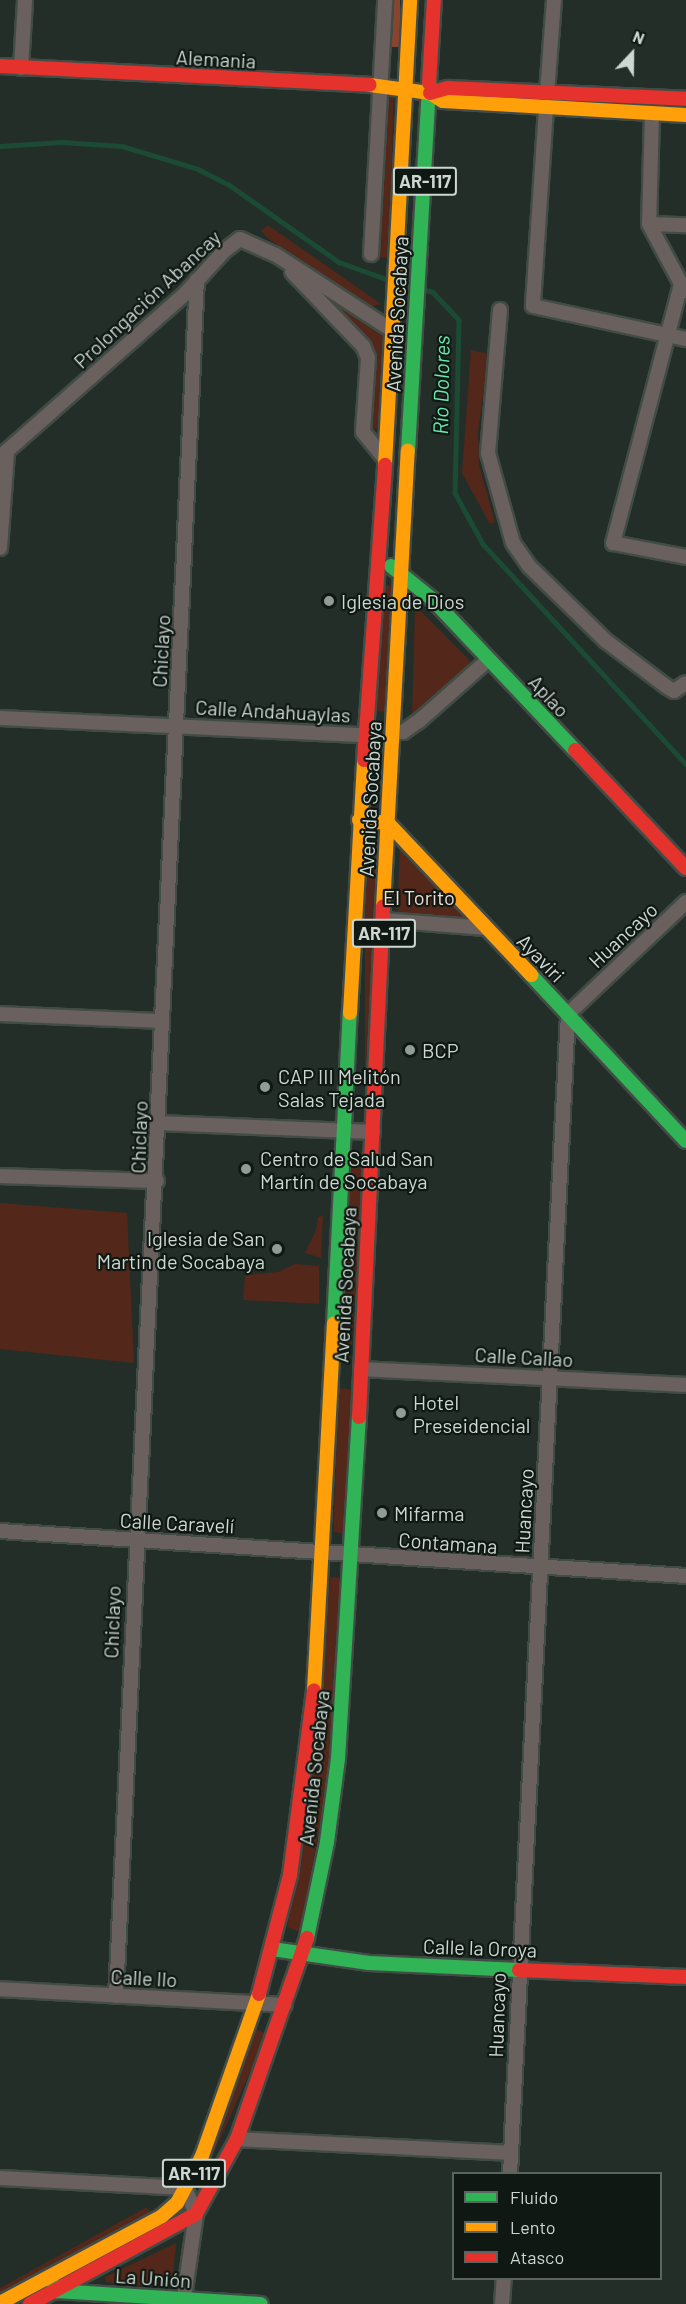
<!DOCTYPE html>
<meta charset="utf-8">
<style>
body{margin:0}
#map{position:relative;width:686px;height:2304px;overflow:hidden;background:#232e28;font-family:Barlow,sans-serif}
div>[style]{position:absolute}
.green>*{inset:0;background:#532719;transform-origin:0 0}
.forest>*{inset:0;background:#87442f;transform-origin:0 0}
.stream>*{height:4.5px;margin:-2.25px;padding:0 2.25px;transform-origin:2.25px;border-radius:2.25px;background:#1b4a35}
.roads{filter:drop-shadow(2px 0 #424c46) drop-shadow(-2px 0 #424c46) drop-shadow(0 2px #424c46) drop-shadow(0 -2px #424c46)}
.street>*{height:14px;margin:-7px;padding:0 7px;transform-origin:7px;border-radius:7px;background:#6a605d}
.fast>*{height:14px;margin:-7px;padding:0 7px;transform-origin:7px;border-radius:7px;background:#30b455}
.slow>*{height:14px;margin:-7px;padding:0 7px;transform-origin:7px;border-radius:7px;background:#ff9f0a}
.jam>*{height:14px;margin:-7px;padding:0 7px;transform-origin:7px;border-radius:7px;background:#e5322d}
.dots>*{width:16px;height:16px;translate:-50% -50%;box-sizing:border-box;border:3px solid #0f1813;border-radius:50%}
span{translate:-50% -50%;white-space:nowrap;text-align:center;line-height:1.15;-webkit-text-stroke:4.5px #0f1813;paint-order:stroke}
.shield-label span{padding:2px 4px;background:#0f1813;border:2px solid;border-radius:4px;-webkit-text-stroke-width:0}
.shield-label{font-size:18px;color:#ccd8d1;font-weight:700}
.street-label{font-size:20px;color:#ccd8d1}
.poi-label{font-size:20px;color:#ccd8d1}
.left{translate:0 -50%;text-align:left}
.right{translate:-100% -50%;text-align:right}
.park-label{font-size:20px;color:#f5ddd6}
.water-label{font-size:21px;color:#68e9ad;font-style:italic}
.legend{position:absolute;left:452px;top:2172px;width:210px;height:108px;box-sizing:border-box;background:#0f1813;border:2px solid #5b655f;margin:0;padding:8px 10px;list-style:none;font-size:18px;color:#ccd8d1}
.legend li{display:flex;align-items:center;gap:12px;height:30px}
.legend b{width:30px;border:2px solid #5b655f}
.north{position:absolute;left:602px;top:24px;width:60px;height:60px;-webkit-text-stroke:4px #0f1813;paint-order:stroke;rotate:22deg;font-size:16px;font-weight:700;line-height:24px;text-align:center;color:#ccd8d1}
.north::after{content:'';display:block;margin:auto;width:21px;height:27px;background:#ccd8d1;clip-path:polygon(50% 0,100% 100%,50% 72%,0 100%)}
</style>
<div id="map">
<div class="green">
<i style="clip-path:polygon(388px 95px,394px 95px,389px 258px,378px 257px)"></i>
<i style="clip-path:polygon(268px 225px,381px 304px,369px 307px,269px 239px,261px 231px)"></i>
<i style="clip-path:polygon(331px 302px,384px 337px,378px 429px,369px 428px,375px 364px,369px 344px)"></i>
<i style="clip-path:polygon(471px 350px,489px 354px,478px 432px,479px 465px,495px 522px,490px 524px,462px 473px)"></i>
<i style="clip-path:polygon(385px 585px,392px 586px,385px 712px,374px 711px)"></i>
<i style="clip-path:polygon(415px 605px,474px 665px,412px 720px)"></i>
<i style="left:365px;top:845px;width:13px;height:265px"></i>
<i style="clip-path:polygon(400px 846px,474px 923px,397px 917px)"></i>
<i style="left:352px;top:1151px;width:13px;height:196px;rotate:4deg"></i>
<i style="clip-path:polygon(0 1203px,127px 1213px,134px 1363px,0 1349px)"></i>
<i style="clip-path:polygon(323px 1216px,321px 1258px,305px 1253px,316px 1230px,318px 1217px)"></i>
<i style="clip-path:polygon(295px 1264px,319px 1266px,319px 1304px,243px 1300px,245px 1275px,278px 1272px)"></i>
<i style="clip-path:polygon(339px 1388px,353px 1390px,345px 1534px,333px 1532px)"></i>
<i style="clip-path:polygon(330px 1577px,342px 1578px,330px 1770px,300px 1932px,287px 1927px,303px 1846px)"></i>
<i style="left:256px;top:2029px;width:12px;height:146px;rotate:24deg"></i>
<i style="clip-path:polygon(147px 2207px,151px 2215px,0 2296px,0 2288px)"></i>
<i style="clip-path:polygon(176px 2243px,172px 2288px,106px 2282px,105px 2277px)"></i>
</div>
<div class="forest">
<i style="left:391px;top:0;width:9px;height:47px"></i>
</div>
<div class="stream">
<i style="left:0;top:146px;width:61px;rotate:-3.8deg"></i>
<i style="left:61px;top:142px;width:61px;rotate:3.8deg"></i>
<i style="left:122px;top:146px;width:79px;rotate:16.8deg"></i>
<i style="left:198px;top:169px;width:34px;rotate:27deg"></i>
<i style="left:228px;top:184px;width:136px;rotate:35.1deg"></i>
<i style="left:339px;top:262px;width:53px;rotate:19.8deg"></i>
<i style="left:423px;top:289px;width:10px;rotate:17deg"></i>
<i style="left:433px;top:292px;width:38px;rotate:47deg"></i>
<i style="left:459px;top:320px;width:173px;rotate:91.3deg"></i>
<i style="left:455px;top:493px;width:58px;rotate:61.2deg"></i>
<i style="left:483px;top:544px;width:299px;rotate:47.3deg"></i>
</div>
<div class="roads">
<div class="street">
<i style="left:21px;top:68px;width:68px;rotate:-86.6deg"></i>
<i style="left:547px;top:93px;width:93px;rotate:-85.7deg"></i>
<i style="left:546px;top:108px;width:198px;rotate:93.8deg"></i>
<i style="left:533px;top:306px;width:157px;rotate:12.2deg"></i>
<i style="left:652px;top:113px;width:111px;rotate:91.5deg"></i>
<i style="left:649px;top:224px;width:76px;rotate:61.8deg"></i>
<i style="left:649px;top:224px;width:37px;rotate:2deg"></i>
<i style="left:371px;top:254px;width:254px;rotate:-86.8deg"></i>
<i style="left:292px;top:272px;width:103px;rotate:46.2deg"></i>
<i style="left:363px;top:346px;width:13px;rotate:67deg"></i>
<i style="left:368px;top:358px;width:74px;rotate:93.9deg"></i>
<i style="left:363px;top:432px;width:35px;rotate:51deg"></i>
<i style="left:681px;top:284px;width:268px;rotate:104.7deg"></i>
<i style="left:613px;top:543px;width:74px;rotate:10.9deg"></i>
<i style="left:500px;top:310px;width:144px;rotate:94.8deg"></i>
<i style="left:488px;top:453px;width:93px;rotate:74.5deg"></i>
<i style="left:513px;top:543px;width:29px;rotate:55deg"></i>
<i style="left:530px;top:567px;width:106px;rotate:44.2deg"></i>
<i style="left:606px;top:641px;width:76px;rotate:37deg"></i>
<i style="left:667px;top:687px;width:8px;rotate:30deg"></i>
<i style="left:674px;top:691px;width:14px;rotate:-34deg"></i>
<i style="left:0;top:457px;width:247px;rotate:-41.4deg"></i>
<i style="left:185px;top:294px;width:58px;rotate:-47.8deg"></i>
<i style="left:224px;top:251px;width:20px;rotate:-37deg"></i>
<i style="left:240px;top:239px;width:39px;rotate:24deg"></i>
<i style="left:276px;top:255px;width:140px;rotate:33deg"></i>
<i style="left:0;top:548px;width:96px;rotate:-85.8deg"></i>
<i style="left:0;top:718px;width:365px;rotate:2.7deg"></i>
<i style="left:393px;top:732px;width:10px"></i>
<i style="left:403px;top:732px;width:19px;rotate:-35deg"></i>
<i style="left:419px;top:721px;width:92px;rotate:-41.5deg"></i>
<i style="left:385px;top:920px;width:100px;rotate:4.6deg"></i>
<i style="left:0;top:1014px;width:162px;rotate:2.5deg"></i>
<i style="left:160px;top:1123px;width:213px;rotate:2.4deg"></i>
<i style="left:0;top:1176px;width:157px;rotate:1.8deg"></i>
<i style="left:361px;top:1369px;width:325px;rotate:2.8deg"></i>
<i style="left:0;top:1531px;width:687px;rotate:3.75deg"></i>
<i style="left:0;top:1989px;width:285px;rotate:3.2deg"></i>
<i style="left:116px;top:1996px;width:1718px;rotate:-87.3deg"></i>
<i style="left:237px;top:2139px;width:274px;rotate:2.9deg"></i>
<i style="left:510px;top:2174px;width:1161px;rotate:-87.14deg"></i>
<i style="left:568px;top:1014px;width:163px;rotate:-43.5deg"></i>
<i style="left:0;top:2178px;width:185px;rotate:3.1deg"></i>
<i style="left:185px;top:2188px;width:28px;rotate:67deg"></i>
<i style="left:196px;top:2214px;width:91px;rotate:98.2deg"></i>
<i style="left:502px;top:2304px;width:26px;rotate:-86deg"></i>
</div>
<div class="fast">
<i style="left:408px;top:451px;width:369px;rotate:-86.7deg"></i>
<i style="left:391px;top:566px;width:53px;rotate:38.8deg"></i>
<i style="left:432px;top:599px;width:208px;rotate:46.6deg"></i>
<i style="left:531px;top:975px;width:227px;rotate:47deg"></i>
<i style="left:334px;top:1324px;width:311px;rotate:-87.1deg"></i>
<i style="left:307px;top:1938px;width:98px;rotate:-78.2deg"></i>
<i style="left:327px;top:1842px;width:84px;rotate:-82.5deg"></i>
<i style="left:338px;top:1759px;width:343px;rotate:-86.5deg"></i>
<i style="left:272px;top:1949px;width:98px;rotate:8.2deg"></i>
<i style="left:369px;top:1963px;width:150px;rotate:2.7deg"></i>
<i style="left:53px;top:2283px;width:9px;rotate:69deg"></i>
<i style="left:56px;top:2291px;width:205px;rotate:3.6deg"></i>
</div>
<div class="slow">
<i style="left:370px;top:85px;width:61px;rotate:7.6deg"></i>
<i style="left:430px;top:93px;width:15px;rotate:32deg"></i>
<i style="left:443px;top:101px;width:243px;rotate:3.3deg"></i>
<i style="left:385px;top:465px;width:466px;rotate:-86.9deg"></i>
<i style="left:359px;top:820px;width:29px;rotate:6deg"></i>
<i style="left:388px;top:823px;width:209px;rotate:46.7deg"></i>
<i style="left:383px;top:907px;width:457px;rotate:-86.9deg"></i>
<i style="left:350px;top:1013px;width:253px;rotate:-86.8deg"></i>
<i style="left:314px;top:1691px;width:368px;rotate:-86.9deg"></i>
<i style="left:0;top:2303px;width:184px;rotate:-28.2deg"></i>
<i style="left:162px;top:2216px;width:20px;rotate:-41deg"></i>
<i style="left:177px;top:2203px;width:53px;rotate:-62deg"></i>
<i style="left:202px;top:2156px;width:172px;rotate:-70.6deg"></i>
</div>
<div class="jam">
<i style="left:0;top:66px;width:370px;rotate:2.9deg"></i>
<i style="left:429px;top:83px;width:83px;rotate:-86.6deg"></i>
<i style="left:430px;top:93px;width:19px;rotate:-16deg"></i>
<i style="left:448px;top:88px;width:238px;rotate:2.6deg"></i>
<i style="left:575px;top:750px;width:162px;rotate:46.8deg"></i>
<i style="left:364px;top:760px;width:296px;rotate:-85.9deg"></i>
<i style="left:359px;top:1417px;width:511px;rotate:-87.31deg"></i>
<i style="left:519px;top:1970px;width:167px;rotate:2.4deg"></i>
<i style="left:259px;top:1994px;width:123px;rotate:-75.4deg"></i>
<i style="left:290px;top:1875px;width:186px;rotate:-82.6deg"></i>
<i style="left:30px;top:2304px;width:189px;rotate:-28.5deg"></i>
<i style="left:196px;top:2214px;width:85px;rotate:-61.3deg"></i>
<i style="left:237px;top:2139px;width:213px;rotate:-70.8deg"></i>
</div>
</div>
<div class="dots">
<i style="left:329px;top:601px;background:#919c96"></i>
<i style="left:410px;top:1050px;background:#919c96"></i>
<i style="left:265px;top:1087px;background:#919c96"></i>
<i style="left:246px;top:1169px;background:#919c96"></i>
<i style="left:277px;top:1249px;background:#919c96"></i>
<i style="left:401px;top:1413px;background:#919c96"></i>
<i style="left:382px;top:1513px;background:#919c96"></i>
</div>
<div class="shield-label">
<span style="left:425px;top:181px">AR-117</span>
<span style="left:384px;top:933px">AR-117</span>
<span style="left:194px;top:2173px">AR-117</span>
</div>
<div class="street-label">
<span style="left:216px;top:59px;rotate:3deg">Alemania</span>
<span style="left:147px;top:299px;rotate:-43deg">Prolongación Abancay</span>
<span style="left:397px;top:314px;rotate:-87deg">Avenida Socabaya</span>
<span style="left:161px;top:651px;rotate:-87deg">Chiclayo</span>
<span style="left:549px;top:696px;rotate:47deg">Aplao</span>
<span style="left:273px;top:711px;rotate:3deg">Calle Andahuaylas</span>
<span style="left:370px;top:799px;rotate:-87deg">Avenida Socabaya</span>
<span style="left:623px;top:935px;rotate:-43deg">Huancayo</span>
<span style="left:541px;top:958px;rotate:46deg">Ayaviri</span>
<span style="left:139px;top:1137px;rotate:-88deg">Chiclayo</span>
<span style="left:345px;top:1285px;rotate:-87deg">Avenida Socabaya</span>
<span style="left:524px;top:1357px;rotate:3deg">Calle Callao</span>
<span style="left:524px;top:1511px;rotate:-87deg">Huancayo</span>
<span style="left:177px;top:1523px;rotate:3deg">Calle Caravelí</span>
<span style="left:448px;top:1543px;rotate:4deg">Contamana</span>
<span style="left:112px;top:1622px;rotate:-88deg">Chiclayo</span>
<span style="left:314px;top:1768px;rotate:-84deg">Avenida Socabaya</span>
<span style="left:480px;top:1948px;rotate:2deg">Calle la Oroya</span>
<span style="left:144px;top:1978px;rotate:3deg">Calle Ilo</span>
<span style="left:497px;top:2015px;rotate:-88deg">Huancayo</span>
<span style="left:153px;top:2278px;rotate:4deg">La Unión</span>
</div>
<div class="poi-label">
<span class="left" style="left:341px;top:601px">Iglesia de Dios</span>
<span class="left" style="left:422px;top:1050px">BCP</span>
<span class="left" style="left:278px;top:1088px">CAP III Melitón<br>Salas Tejada</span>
<span class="left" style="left:260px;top:1170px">Centro de Salud San<br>Martín de Socabaya</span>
<span class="right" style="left:265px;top:1250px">Iglesia de San<br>Martin de Socabaya</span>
<span class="left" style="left:413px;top:1414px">Hotel<br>Preseidencial</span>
<span class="left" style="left:394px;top:1513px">Mifarma</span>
</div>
<div class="park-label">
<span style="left:419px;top:897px">El Torito</span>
</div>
<div class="water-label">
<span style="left:441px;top:385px;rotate:-89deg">Río Dolores</span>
</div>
<ul class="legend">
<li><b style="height:8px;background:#30b455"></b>Fluido</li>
<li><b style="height:8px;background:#ff9f0a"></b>Lento</li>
<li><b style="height:8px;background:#e5322d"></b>Atasco</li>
</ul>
<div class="north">N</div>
</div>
